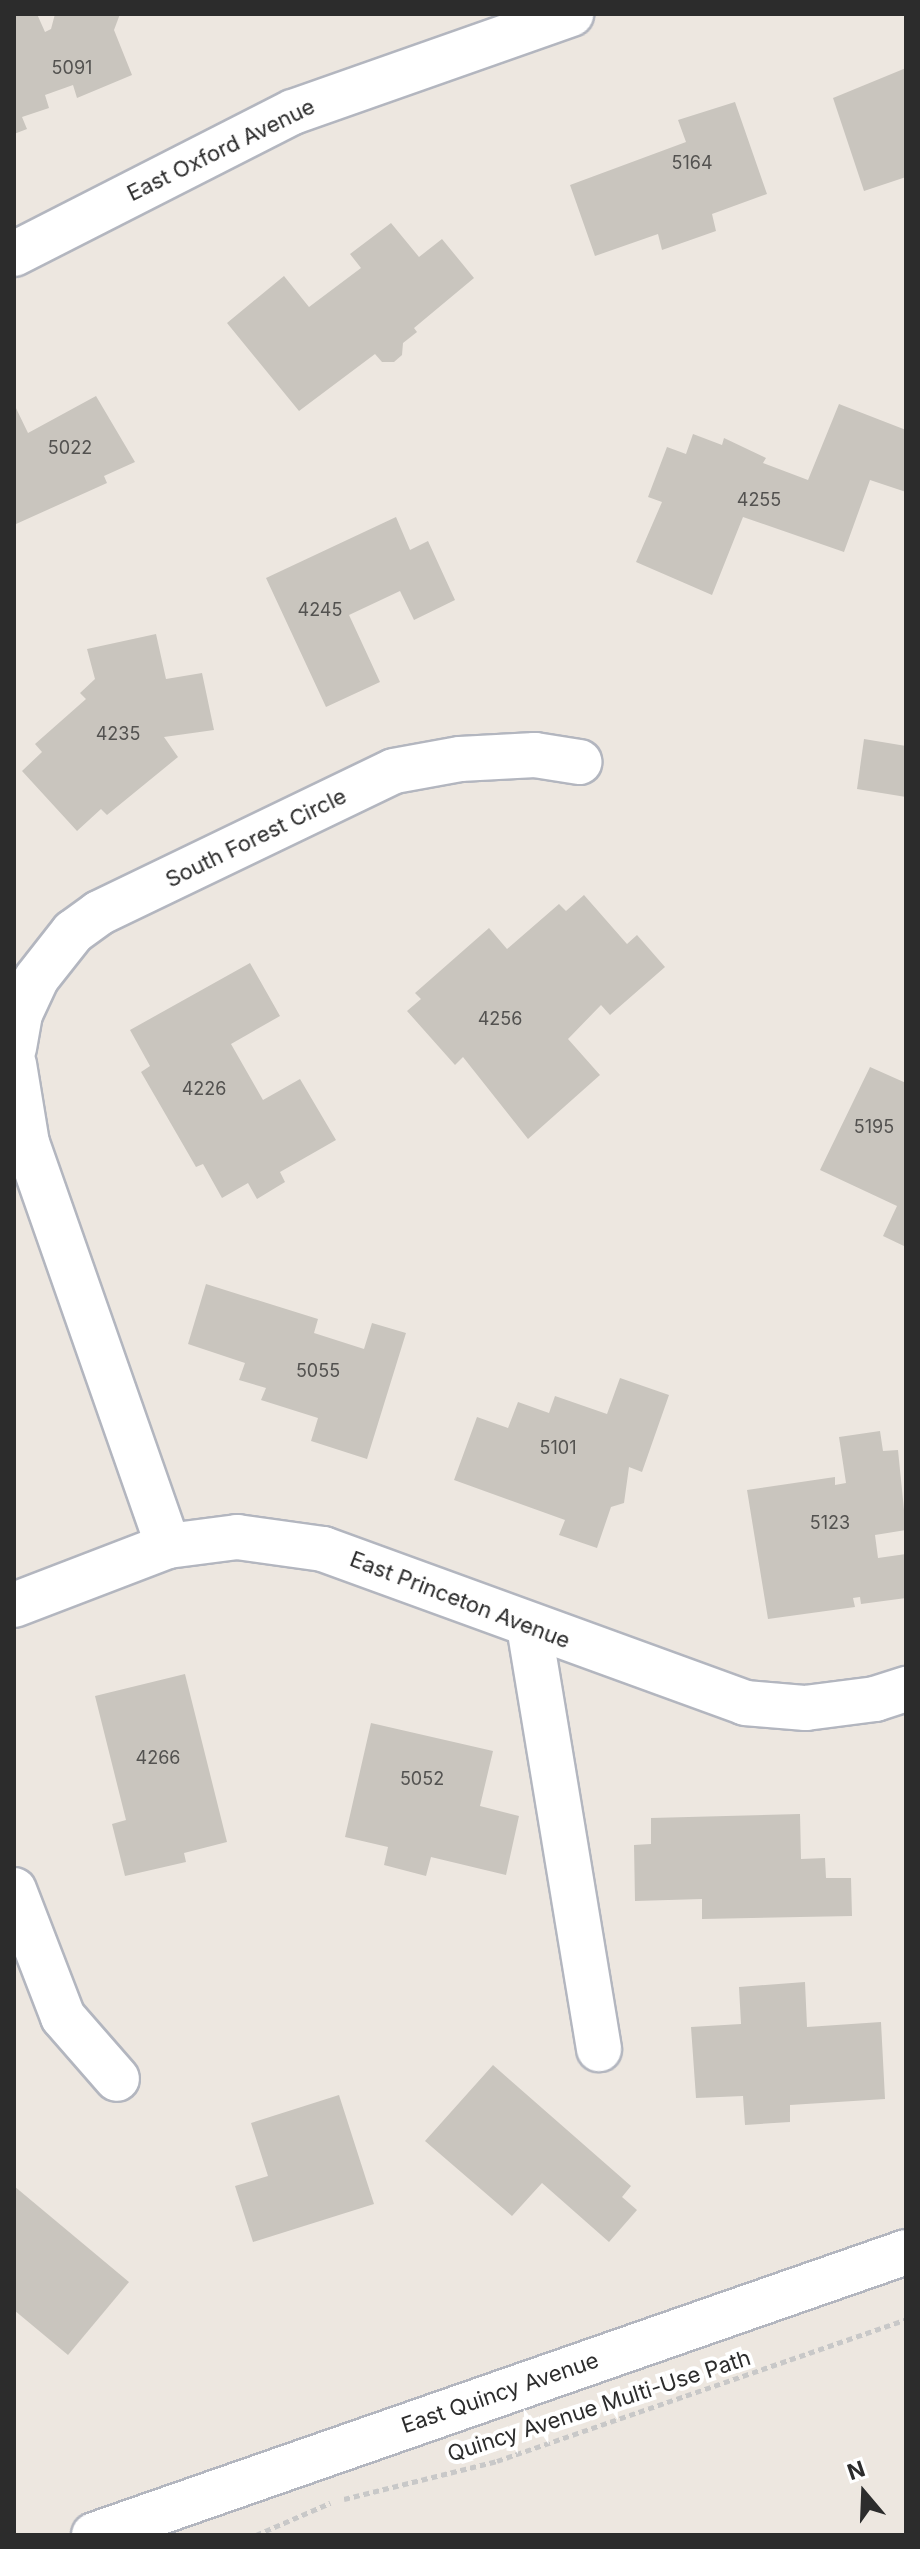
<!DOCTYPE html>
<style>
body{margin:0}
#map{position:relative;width:920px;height:2549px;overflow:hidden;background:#ede7e0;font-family:Inter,sans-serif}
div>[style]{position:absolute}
.building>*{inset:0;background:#c9c5be}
.path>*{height:5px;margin-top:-2.5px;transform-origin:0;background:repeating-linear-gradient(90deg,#c8c8c8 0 6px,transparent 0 10px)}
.roads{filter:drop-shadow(2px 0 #b3b6bf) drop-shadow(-2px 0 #b3b6bf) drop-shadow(0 2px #b3b6bf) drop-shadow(0 -2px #b3b6bf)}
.minor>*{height:44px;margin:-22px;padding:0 22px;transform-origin:22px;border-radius:22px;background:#fff}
span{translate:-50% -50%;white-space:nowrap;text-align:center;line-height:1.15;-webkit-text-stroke:8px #fff;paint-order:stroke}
.number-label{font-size:18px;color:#535250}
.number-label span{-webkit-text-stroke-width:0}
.street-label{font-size:22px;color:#2c2c2c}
.frame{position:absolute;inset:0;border:16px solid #2c2c2c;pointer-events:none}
.north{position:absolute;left:824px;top:2453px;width:80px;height:80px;-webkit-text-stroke:6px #fff;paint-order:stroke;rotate:341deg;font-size:22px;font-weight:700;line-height:32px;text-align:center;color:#2c2c2c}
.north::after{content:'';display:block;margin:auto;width:28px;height:36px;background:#2c2c2c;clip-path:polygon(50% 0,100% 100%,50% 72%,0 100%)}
</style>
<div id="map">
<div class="building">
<i style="clip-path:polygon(14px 14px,37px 14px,45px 32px,51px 29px,55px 14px,120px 14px,114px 30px,132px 75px,77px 98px,73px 85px,45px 95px,49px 108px,22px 117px,27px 129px,14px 134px)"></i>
<i style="clip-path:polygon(906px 68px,906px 177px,864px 191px,833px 98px)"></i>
<i style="clip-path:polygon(735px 102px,767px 194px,712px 214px,716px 231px,662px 250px,658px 234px,595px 256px,570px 185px,686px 142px,678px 120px)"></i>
<i style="clip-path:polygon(391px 223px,419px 257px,442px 239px,474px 278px,414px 328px,417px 332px,403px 343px,402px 355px,394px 362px,382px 362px,375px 354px,299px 411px,227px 323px,284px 276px,309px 307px,361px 268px,350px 254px)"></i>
<i style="clip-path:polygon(96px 396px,135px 462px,104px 476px,107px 483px,16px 524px,14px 404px,28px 433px)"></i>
<i style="clip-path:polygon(839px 404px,906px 430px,906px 492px,870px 480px,844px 552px,743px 517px,712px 595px,636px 562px,662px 502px,648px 497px,667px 447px,686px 454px,693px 434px,722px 445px,724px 438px,766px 458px,763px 463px,808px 480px)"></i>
<i style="clip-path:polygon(396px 517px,410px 550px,428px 541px,455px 600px,414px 620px,400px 591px,349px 615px,380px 682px,326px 707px,266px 578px)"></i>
<i style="clip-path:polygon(156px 634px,166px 679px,202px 673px,214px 730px,164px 737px,178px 757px,107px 815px,101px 809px,77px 831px,22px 771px,42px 752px,35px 744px,86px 699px,80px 693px,95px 679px,87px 649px)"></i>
<i style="clip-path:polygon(864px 739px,906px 746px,906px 797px,857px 789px)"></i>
<i style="clip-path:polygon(584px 895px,627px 944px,637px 935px,665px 967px,610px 1015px,601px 1005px,568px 1039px,600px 1075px,528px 1139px,463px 1057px,455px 1065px,407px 1011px,421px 999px,415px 993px,489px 928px,507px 949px,559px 904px,566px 911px)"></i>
<i style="clip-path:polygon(250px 963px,280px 1016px,231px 1044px,263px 1100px,300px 1079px,336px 1140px,280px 1172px,285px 1182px,257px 1199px,248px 1183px,222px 1198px,203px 1164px,196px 1167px,141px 1072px,150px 1066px,130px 1030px)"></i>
<i style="clip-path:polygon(870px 1067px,906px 1083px,906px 1247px,883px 1236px,897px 1206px,820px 1170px)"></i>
<i style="clip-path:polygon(206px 1284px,318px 1319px,314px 1333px,364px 1349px,372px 1323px,406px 1333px,367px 1459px,311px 1441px,318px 1418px,261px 1400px,266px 1388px,239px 1380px,245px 1363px,188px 1344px)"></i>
<i style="clip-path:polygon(620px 1378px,669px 1395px,642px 1472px,629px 1467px,624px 1503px,611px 1507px,597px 1548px,559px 1535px,565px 1520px,454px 1480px,477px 1417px,508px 1428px,518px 1402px,549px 1413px,555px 1396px,607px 1414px)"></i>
<i style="clip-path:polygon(880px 1431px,883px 1451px,898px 1450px,906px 1530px,875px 1535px,878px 1558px,906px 1554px,906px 1598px,861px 1604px,860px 1597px,853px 1598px,855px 1607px,768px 1619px,747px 1490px,835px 1477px,835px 1485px,846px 1483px,839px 1437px)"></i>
<i style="clip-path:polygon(185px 1674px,227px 1842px,184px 1853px,186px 1862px,125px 1876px,112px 1824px,126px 1820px,95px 1696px)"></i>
<i style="clip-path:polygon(371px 1723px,493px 1751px,480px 1806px,519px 1816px,506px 1875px,431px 1857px,426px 1876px,384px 1865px,388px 1847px,345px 1837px)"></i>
<i style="clip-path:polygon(800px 1814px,801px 1859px,825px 1858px,826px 1878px,851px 1878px,852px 1916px,702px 1919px,702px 1899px,635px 1901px,634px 1845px,651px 1844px,651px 1818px)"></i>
<i style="clip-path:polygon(805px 1982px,807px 2027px,881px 2022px,885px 2099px,790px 2105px,790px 2122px,745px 2125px,743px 2096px,696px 2098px,691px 2027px,741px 2024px,739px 1987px)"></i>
<i style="clip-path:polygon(493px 2065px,631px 2186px,622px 2197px,637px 2210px,609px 2242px,542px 2183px,512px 2216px,425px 2141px)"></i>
<i style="clip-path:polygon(339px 2095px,374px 2204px,253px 2242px,235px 2186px,268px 2176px,251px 2123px)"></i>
<i style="clip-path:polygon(14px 2186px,129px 2282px,68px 2355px,14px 2310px)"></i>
</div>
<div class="path">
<i style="left:344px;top:2499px;width:158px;rotate:-13.9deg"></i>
<i style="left:497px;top:2461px;width:433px;rotate:-19.1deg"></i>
<i style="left:256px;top:2535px;width:81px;rotate:-23.4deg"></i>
</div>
<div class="roads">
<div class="minor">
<i style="left:14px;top:254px;width:313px;rotate:-27deg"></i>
<i style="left:293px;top:112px;width:295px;rotate:-19.4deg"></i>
<i style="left:14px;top:1048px;width:35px;rotate:-80deg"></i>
<i style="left:20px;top:1014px;width:38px;rotate:-65deg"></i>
<i style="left:36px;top:979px;width:60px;rotate:-51.8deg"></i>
<i style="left:73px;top:932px;width:32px;rotate:-36deg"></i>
<i style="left:99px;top:913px;width:327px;rotate:-25.7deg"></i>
<i style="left:394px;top:771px;width:67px;rotate:-10.3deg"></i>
<i style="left:460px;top:759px;width:75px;rotate:-3.1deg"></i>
<i style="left:535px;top:755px;width:45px;rotate:9deg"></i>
<i style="left:14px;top:1064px;width:80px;rotate:80.7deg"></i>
<i style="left:27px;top:1143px;width:427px;rotate:70.7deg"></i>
<i style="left:14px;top:1605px;width:165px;rotate:-21deg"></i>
<i style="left:168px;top:1546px;width:70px;rotate:-7.4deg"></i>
<i style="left:237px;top:1537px;width:87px;rotate:7.9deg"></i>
<i style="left:323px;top:1549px;width:449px;rotate:20deg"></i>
<i style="left:745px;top:1703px;width:61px;rotate:4.7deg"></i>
<i style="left:806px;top:1708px;width:70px;rotate:-7.4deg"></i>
<i style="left:875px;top:1699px;width:33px;rotate:-18deg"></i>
<i style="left:529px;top:1626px;width:429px;rotate:80.6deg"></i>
<i style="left:14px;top:1890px;width:136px;rotate:68.9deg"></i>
<i style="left:63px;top:2017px;width:82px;rotate:48.9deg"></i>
<i style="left:94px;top:2535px;width:860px;rotate:-19.21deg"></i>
</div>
</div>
<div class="number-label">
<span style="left:72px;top:68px">5091</span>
<span style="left:692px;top:163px">5164</span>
<span style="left:70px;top:448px">5022</span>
<span style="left:759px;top:500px">4255</span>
<span style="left:320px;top:610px">4245</span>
<span style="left:118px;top:734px">4235</span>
<span style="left:500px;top:1019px">4256</span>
<span style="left:204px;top:1089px">4226</span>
<span style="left:874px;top:1127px">5195</span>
<span style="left:318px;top:1371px">5055</span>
<span style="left:558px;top:1448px">5101</span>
<span style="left:830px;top:1523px">5123</span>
<span style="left:158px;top:1758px">4266</span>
<span style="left:422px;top:1779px">5052</span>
</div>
<div class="street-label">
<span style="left:221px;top:150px;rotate:-26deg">East Oxford Avenue</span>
<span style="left:256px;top:838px;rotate:-26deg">South Forest Circle</span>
<span style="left:460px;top:1600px;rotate:21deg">East Princeton Avenue</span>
<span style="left:500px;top:2393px;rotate:-19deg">East Quincy Avenue</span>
<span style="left:599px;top:2406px;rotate:-18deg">Quincy Avenue Multi-Use Path</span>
</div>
<div class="frame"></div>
<div class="north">N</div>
</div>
